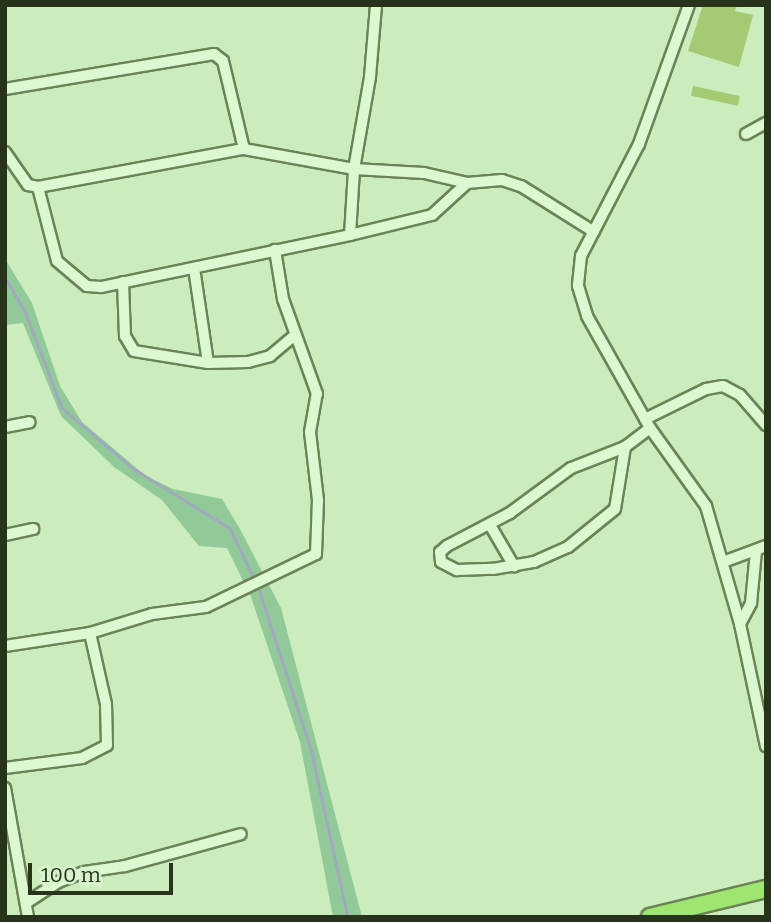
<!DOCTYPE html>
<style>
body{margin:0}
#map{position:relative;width:771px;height:922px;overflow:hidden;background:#cbecbd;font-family:Bitter,serif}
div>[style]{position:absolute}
.green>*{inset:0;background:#92c999}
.stream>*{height:2.5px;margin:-1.25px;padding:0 1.25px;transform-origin:1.25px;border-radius:1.25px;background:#a1a9be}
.building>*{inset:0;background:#a5ca73;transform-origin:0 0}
.roads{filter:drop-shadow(2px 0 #6b8357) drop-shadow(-2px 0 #6b8357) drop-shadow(0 2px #6b8357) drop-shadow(0 -2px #6b8357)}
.minor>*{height:10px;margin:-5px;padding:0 5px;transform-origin:5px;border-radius:5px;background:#dbf8d0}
.trunk>*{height:16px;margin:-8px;padding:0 8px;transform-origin:8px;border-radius:8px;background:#9ee670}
span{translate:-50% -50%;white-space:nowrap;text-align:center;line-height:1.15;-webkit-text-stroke:5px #d7f4cc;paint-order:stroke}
.frame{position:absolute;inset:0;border:7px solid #27331b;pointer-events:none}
.scale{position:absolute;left:28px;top:863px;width:145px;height:32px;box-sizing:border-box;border:4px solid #27331b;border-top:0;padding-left:9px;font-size:21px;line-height:24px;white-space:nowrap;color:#27331b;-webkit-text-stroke:5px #d7f4cc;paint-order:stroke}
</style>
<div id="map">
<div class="green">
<i style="clip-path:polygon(5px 259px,32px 303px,60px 386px,82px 422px,146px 476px,173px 489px,222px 499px,240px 529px,281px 608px,362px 917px,333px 917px,300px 742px,251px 597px,227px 548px,199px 546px,162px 500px,114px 467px,61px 416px,23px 323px,5px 325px)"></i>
</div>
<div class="stream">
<i style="left:5px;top:277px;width:39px;rotate:60deg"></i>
<i style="left:25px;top:311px;width:104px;rotate:69.1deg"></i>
<i style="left:62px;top:408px;width:94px;rotate:40.3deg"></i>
<i style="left:134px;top:469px;width:113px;rotate:31.6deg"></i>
<i style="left:230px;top:528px;width:58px;rotate:64.3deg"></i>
<i style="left:258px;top:586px;width:171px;rotate:72deg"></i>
<i style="left:311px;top:749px;width:172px;rotate:77.6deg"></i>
</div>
<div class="building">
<i style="clip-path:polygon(703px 5px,737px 5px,735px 11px,753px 15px,739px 67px,688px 51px)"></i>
<i style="left:693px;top:86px;width:48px;height:10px;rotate:12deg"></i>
</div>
<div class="roads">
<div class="minor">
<i style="left:689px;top:5px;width:148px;rotate:109.8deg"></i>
<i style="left:639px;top:144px;width:126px;rotate:117.4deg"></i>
<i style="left:581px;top:256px;width:30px;rotate:96deg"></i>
<i style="left:578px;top:286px;width:31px;rotate:73deg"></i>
<i style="left:587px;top:316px;width:129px;rotate:60.6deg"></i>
<i style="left:650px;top:428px;width:96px;rotate:54.3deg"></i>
<i style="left:706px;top:506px;width:123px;rotate:73.9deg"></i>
<i style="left:740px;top:624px;width:125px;rotate:78deg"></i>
<i style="left:5px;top:89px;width:212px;rotate:-9.5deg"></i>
<i style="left:214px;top:54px;width:11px;rotate:38deg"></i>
<i style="left:223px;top:61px;width:90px;rotate:76.6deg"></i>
<i style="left:746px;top:134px;width:23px;rotate:-29deg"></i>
<i style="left:5px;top:152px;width:40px;rotate:55.1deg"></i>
<i style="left:28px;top:185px;width:10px;rotate:11deg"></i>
<i style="left:38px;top:187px;width:209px;rotate:-10.5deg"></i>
<i style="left:244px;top:149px;width:112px;rotate:10.3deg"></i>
<i style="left:354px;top:169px;width:93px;rotate:-80.1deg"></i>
<i style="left:370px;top:77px;width:72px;rotate:-85.2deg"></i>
<i style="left:467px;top:183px;width:47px;rotate:137.6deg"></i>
<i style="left:432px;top:215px;width:84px;rotate:166.3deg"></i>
<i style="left:350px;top:235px;width:66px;rotate:-86.5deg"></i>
<i style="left:354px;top:169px;width:70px;rotate:3.3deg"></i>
<i style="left:424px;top:173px;width:44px;rotate:13.1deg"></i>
<i style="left:467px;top:183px;width:35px;rotate:-5deg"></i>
<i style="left:502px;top:180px;width:20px;rotate:18deg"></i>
<i style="left:521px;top:186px;width:86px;rotate:32.2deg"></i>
<i style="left:38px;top:187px;width:76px;rotate:75.6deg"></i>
<i style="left:57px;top:261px;width:39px;rotate:40deg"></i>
<i style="left:87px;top:286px;width:14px;rotate:4deg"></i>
<i style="left:101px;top:287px;width:254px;rotate:-11.8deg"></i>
<i style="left:194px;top:268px;width:96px;rotate:81.6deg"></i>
<i style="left:123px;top:282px;width:54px;rotate:87.9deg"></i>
<i style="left:125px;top:336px;width:17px;rotate:59deg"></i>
<i style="left:134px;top:351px;width:75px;rotate:9.2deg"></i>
<i style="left:208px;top:363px;width:40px;rotate:-1.4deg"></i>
<i style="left:248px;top:362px;width:23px;rotate:-15deg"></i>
<i style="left:270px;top:356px;width:33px;rotate:-40deg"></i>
<i style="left:645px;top:419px;width:68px;rotate:-26.2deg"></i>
<i style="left:706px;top:389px;width:17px;rotate:-10deg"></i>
<i style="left:723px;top:386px;width:19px;rotate:28deg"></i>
<i style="left:740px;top:395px;width:40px;rotate:49deg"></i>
<i style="left:5px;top:427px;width:25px;rotate:-11deg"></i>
<i style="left:625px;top:447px;width:58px;rotate:158.7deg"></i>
<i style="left:571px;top:468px;width:76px;rotate:143.6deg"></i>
<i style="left:510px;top:513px;width:71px;rotate:152.4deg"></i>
<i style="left:447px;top:546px;width:9px;rotate:139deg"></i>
<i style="left:440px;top:552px;width:10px;rotate:84deg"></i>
<i style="left:441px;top:562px;width:18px;rotate:27deg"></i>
<i style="left:457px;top:570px;width:36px;rotate:-2deg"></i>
<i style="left:493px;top:569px;width:42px;rotate:-9.7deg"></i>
<i style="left:534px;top:562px;width:37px;rotate:-24deg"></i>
<i style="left:568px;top:547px;width:60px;rotate:-39deg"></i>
<i style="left:615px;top:509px;width:63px;rotate:-80.8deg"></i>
<i style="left:625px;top:447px;width:31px;rotate:-37deg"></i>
<i style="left:490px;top:525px;width:48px;rotate:59.7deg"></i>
<i style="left:5px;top:535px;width:29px;rotate:-12deg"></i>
<i style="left:723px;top:562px;width:46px;rotate:-20.4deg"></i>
<i style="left:740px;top:624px;width:24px;rotate:-62deg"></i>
<i style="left:751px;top:603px;width:52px;rotate:-84.5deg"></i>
<i style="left:5px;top:646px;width:86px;rotate:-8.7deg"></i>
<i style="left:90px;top:633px;width:65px;rotate:-17deg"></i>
<i style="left:152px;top:614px;width:54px;rotate:-7.4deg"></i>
<i style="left:206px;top:607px;width:122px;rotate:-25.7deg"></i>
<i style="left:316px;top:554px;width:54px;rotate:-87.9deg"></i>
<i style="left:318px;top:500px;width:68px;rotate:-96.7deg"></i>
<i style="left:310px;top:432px;width:39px;rotate:-80deg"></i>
<i style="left:317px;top:394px;width:101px;rotate:-109.7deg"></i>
<i style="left:283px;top:299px;width:50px;rotate:-99.3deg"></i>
<i style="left:5px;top:768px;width:78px;rotate:-7.4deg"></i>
<i style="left:82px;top:758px;width:28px;rotate:-27deg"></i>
<i style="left:107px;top:745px;width:41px;rotate:-91.4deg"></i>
<i style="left:106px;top:704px;width:73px;rotate:-102.7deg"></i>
<i style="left:5px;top:788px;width:131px;rotate:79.9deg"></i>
<i style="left:26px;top:903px;width:38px;rotate:-33deg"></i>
<i style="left:58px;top:882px;width:28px;rotate:-21deg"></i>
<i style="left:84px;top:872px;width:41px;rotate:-8.3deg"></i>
<i style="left:125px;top:866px;width:120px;rotate:-15.4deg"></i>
</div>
<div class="trunk">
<i style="left:650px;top:917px;width:119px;rotate:-13.6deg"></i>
</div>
</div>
<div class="frame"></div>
<div class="scale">100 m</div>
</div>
